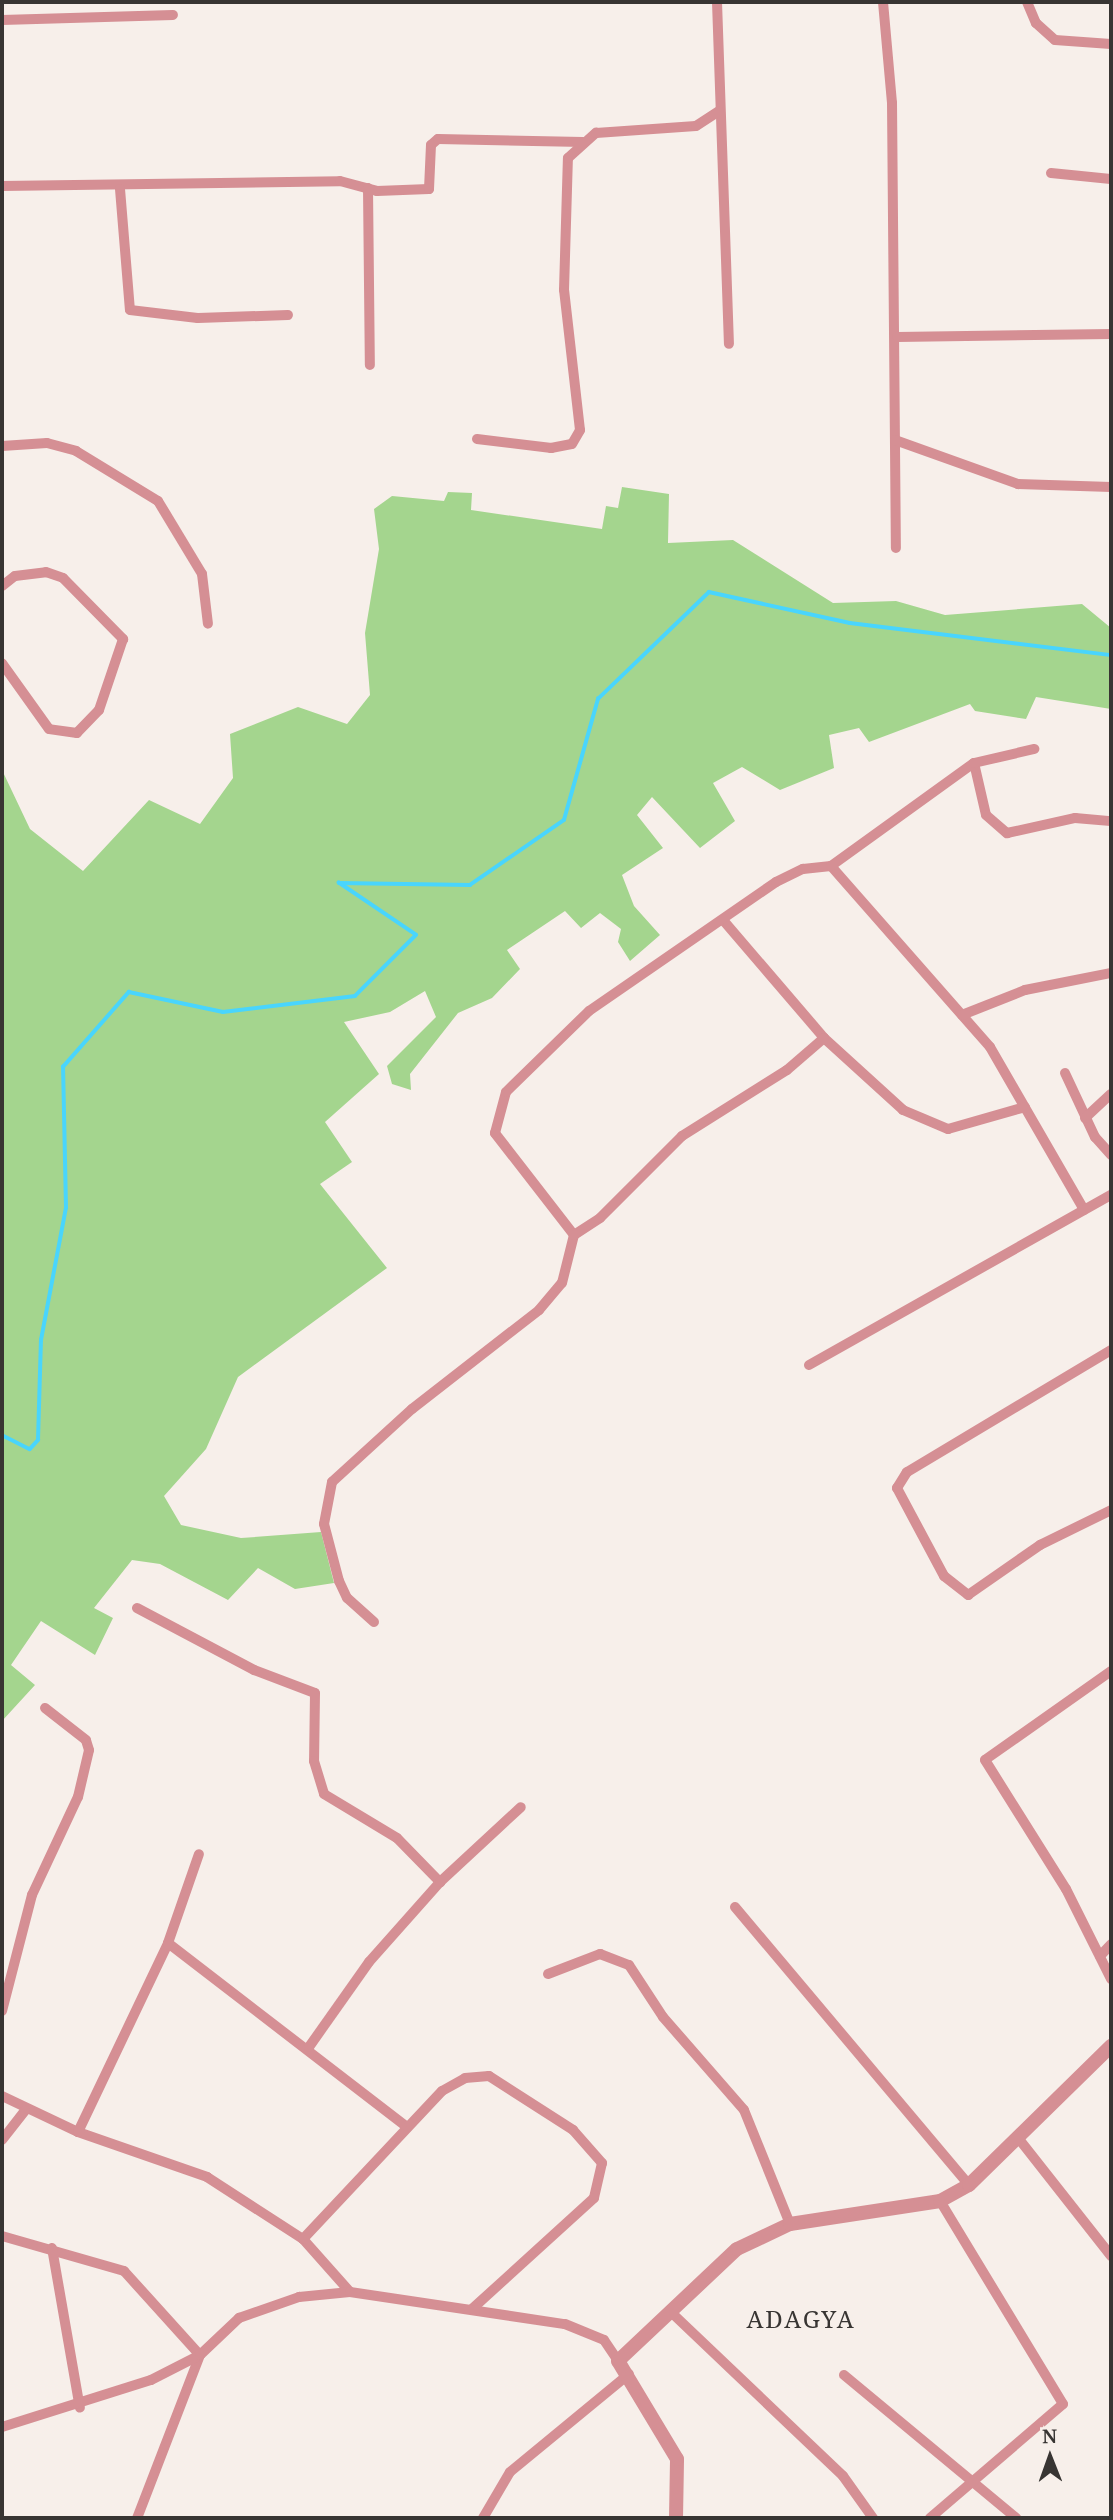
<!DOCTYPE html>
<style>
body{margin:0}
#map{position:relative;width:1113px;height:2520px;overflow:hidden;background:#f7efea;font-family:"Noto Serif",serif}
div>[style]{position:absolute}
.green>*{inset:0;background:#a4d58e}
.stream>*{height:3.5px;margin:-1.75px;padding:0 1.75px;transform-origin:1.75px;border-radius:1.75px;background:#49d5fd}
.minor>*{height:10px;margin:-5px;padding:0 5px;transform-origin:5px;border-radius:5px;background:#d58f94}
.tertiary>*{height:14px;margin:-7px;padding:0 7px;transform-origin:7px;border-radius:7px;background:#d58f94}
span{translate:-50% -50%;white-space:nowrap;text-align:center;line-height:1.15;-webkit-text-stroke:7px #f7efea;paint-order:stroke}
.quarter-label{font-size:24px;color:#383533;letter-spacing:2px}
.frame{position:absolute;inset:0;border:4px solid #383533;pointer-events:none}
.north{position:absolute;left:1015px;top:2422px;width:70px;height:70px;-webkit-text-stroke:5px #f7efea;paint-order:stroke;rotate:359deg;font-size:19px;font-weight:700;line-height:28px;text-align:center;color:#383533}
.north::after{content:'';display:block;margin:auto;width:24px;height:32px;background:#383533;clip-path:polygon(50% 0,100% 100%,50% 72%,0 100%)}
</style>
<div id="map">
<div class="green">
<i style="clip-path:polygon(622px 487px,669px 494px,668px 543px,733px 540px,833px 603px,896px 601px,945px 615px,1082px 604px,1111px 628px,1111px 709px,1036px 697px,1026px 719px,975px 711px,970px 704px,869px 742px,859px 728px,829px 735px,834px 768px,780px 790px,742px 767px,713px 783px,735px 821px,700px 848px,652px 797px,637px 815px,663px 848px,622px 875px,634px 906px,660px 935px,630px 961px,618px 942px,621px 929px,600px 913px,581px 928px,565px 911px,507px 950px,520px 969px,492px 998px,458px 1013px,410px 1074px,411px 1090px,392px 1084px,387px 1066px,436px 1017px,425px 991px,390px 1012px,344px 1022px,379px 1074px,325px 1122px,352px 1162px,320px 1184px,387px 1268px,238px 1377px,206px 1449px,164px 1496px,181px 1525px,241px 1538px,321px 1532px,334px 1583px,295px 1589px,258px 1568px,228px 1600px,160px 1564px,132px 1560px,94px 1608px,113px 1618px,95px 1655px,41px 1621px,11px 1665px,35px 1685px,2px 1721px,2px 770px,30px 829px,83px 871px,149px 800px,200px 824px,233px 778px,230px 734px,298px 707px,347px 724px,370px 695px,365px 633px,379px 549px,374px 509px,392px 496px,444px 501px,448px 492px,472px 493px,471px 510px,602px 529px,606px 506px,618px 508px)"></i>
</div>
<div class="stream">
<i style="left:2px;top:1435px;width:31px;rotate:27deg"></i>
<i style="left:30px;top:1449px;width:12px;rotate:-48deg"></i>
<i style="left:38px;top:1440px;width:100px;rotate:-88.3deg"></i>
<i style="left:41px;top:1340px;width:134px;rotate:-79.3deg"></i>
<i style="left:66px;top:1208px;width:141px;rotate:-91.2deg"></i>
<i style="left:63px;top:1067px;width:100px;rotate:-48.7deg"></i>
<i style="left:129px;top:992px;width:96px;rotate:12deg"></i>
<i style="left:223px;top:1012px;width:133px;rotate:-6.9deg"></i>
<i style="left:355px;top:996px;width:86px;rotate:-45deg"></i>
<i style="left:416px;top:935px;width:93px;rotate:-146deg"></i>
<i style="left:339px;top:883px;width:131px;rotate:0.9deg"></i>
<i style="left:470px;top:885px;width:114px;rotate:-34.7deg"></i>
<i style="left:564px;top:820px;width:126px;rotate:-74.3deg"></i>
<i style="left:598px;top:699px;width:154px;rotate:-43.9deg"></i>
<i style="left:709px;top:592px;width:144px;rotate:12.4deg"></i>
<i style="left:850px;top:623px;width:263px;rotate:7deg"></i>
</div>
<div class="minor">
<i style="left:717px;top:2px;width:342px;rotate:88deg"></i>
<i style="left:883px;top:2px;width:101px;rotate:84.9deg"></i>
<i style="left:892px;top:103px;width:445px;rotate:89.5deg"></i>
<i style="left:1027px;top:2px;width:23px;rotate:67deg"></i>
<i style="left:1036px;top:23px;width:25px;rotate:42deg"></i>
<i style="left:1055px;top:40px;width:56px;rotate:4.1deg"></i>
<i style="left:2px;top:20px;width:171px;rotate:-1.7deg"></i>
<i style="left:1051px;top:173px;width:60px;rotate:5.7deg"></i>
<i style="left:2px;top:186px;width:338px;rotate:-0.8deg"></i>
<i style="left:340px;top:181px;width:38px;rotate:15deg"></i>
<i style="left:377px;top:191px;width:52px;rotate:-2.2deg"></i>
<i style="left:429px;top:189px;width:44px;rotate:-87.4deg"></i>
<i style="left:431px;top:145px;width:9px;rotate:-41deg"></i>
<i style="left:438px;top:139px;width:145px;rotate:1.2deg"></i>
<i style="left:368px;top:188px;width:177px;rotate:89.4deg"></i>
<i style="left:120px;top:189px;width:121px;rotate:85.3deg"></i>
<i style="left:130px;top:310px;width:68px;rotate:6.7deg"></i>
<i style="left:198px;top:318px;width:90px;rotate:-1.9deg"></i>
<i style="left:897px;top:337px;width:214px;rotate:-0.8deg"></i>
<i style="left:477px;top:439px;width:75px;rotate:6.9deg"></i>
<i style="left:551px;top:448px;width:21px;rotate:-11deg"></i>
<i style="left:572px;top:444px;width:16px;rotate:-60deg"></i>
<i style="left:580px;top:430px;width:141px;rotate:-96.5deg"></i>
<i style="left:564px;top:290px;width:132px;rotate:-88.3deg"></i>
<i style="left:568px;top:158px;width:38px;rotate:-42deg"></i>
<i style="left:596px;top:133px;width:100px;rotate:-4deg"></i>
<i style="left:696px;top:126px;width:27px;rotate:-33deg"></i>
<i style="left:895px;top:440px;width:131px;rotate:19.7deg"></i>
<i style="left:1018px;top:484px;width:93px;rotate:1.8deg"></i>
<i style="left:2px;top:446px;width:45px;rotate:-3.8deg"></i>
<i style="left:47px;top:443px;width:30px;rotate:15deg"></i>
<i style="left:76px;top:451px;width:96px;rotate:31.4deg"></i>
<i style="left:158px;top:501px;width:85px;rotate:58.9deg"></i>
<i style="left:202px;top:574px;width:50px;rotate:83.2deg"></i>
<i style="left:2px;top:586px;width:16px;rotate:-38deg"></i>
<i style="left:15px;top:576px;width:31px;rotate:-7deg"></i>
<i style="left:46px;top:572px;width:18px;rotate:19deg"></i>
<i style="left:63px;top:578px;width:86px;rotate:45.5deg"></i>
<i style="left:123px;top:639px;width:75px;rotate:108.7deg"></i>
<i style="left:99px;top:710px;width:32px;rotate:134deg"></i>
<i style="left:77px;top:733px;width:28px;rotate:-172deg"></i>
<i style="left:49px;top:729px;width:81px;rotate:-125.5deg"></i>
<i style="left:974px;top:763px;width:53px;rotate:77deg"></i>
<i style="left:986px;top:815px;width:28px;rotate:41deg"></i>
<i style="left:1007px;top:833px;width:70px;rotate:-12.4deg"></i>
<i style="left:1075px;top:818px;width:36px;rotate:5deg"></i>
<i style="left:831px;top:866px;width:241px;rotate:48.7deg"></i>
<i style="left:990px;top:1047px;width:188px;rotate:60deg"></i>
<i style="left:723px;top:920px;width:155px;rotate:49.4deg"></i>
<i style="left:824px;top:1038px;width:107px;rotate:42.3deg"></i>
<i style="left:903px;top:1110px;width:49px;rotate:22.9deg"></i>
<i style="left:948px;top:1129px;width:80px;rotate:-15.9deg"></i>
<i style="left:962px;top:1015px;width:68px;rotate:-21.6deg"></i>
<i style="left:1025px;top:990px;width:88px;rotate:-11.2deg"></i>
<i style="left:1065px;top:1073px;width:71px;rotate:64.9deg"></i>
<i style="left:1095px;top:1137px;width:24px;rotate:48deg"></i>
<i style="left:1085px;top:1118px;width:35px;rotate:-43deg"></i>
<i style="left:574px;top:1235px;width:129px;rotate:-127.8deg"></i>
<i style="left:495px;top:1133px;width:42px;rotate:-75deg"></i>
<i style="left:506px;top:1092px;width:116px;rotate:-44.3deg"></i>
<i style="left:589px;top:1011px;width:227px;rotate:-34.6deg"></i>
<i style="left:776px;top:882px;width:30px;rotate:-26deg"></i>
<i style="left:803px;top:869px;width:28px;rotate:-6deg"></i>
<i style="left:831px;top:866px;width:176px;rotate:-35.8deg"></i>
<i style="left:974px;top:763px;width:62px;rotate:-13.1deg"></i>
<i style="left:1111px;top:1350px;width:238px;rotate:149.1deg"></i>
<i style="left:907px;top:1472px;width:19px;rotate:122deg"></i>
<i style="left:897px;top:1488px;width:100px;rotate:61.9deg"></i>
<i style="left:944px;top:1576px;width:31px;rotate:38deg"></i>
<i style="left:968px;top:1595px;width:88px;rotate:-34.8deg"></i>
<i style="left:1040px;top:1545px;width:79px;rotate:-26.2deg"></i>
<i style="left:809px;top:1365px;width:347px;rotate:-29.4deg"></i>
<i style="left:137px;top:1608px;width:132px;rotate:27.9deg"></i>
<i style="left:254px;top:1670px;width:65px;rotate:20.7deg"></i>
<i style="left:315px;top:1693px;width:68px;rotate:90.8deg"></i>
<i style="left:314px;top:1761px;width:34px;rotate:73deg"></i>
<i style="left:324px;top:1794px;width:85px;rotate:31.1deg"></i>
<i style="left:397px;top:1838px;width:62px;rotate:45.7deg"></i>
<i style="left:374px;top:1622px;width:36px;rotate:-138deg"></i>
<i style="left:347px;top:1598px;width:19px;rotate:-115deg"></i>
<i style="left:339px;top:1581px;width:59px;rotate:-104.7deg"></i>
<i style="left:324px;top:1524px;width:43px;rotate:-79.2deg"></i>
<i style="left:332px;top:1482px;width:108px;rotate:-42.4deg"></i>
<i style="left:412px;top:1409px;width:161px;rotate:-37.9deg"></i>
<i style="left:539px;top:1310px;width:35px;rotate:-50deg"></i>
<i style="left:562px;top:1283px;width:49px;rotate:-76deg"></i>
<i style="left:574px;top:1235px;width:31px;rotate:-33deg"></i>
<i style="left:600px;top:1218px;width:116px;rotate:-45deg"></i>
<i style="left:682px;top:1136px;width:124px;rotate:-32.2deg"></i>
<i style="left:787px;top:1070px;width:49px;rotate:-40.9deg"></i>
<i style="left:1111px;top:1671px;width:154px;rotate:144.8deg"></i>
<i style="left:985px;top:1760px;width:152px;rotate:57.9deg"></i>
<i style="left:1066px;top:1889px;width:101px;rotate:63.4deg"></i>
<i style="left:735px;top:1907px;width:363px;rotate:49.9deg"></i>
<i style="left:168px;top:1943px;width:302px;rotate:37.6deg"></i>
<i style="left:1100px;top:1956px;width:16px;rotate:-47deg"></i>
<i style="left:548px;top:1974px;width:56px;rotate:-21deg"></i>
<i style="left:600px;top:1954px;width:31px;rotate:21deg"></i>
<i style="left:629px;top:1965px;width:62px;rotate:56.8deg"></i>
<i style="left:663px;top:2017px;width:123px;rotate:48.9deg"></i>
<i style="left:744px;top:2110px;width:123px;rotate:68deg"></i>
<i style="left:2px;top:2011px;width:120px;rotate:-75.5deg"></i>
<i style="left:32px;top:1895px;width:108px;rotate:-64.9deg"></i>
<i style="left:78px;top:1797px;width:48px;rotate:-76.8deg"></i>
<i style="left:89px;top:1750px;width:10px;rotate:-107deg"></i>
<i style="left:86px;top:1740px;width:52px;rotate:-142deg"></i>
<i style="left:309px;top:2047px;width:104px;rotate:-54.8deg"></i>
<i style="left:369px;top:1962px;width:107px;rotate:-48.4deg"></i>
<i style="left:440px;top:1882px;width:110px;rotate:-42.8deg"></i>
<i style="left:2px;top:2096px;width:84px;rotate:25.3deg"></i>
<i style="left:78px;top:2132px;width:137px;rotate:19.2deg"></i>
<i style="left:207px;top:2177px;width:114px;rotate:32.9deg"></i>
<i style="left:303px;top:2239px;width:71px;rotate:48.4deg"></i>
<i style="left:78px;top:2132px;width:209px;rotate:-64.5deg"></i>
<i style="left:168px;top:1943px;width:94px;rotate:-70.8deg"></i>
<i style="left:1019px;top:2139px;width:149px;rotate:51.8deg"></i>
<i style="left:2px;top:2140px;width:37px;rotate:-52deg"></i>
<i style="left:2px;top:2236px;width:127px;rotate:16deg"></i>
<i style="left:124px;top:2271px;width:113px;rotate:47.9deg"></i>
<i style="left:200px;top:2355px;width:175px;rotate:111.1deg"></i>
<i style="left:303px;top:2239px;width:203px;rotate:-46.8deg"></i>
<i style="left:442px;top:2091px;width:26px;rotate:-29deg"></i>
<i style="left:465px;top:2078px;width:24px;rotate:-5deg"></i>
<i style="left:489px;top:2076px;width:100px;rotate:32.7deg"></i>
<i style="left:573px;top:2130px;width:44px;rotate:48.7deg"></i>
<i style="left:602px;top:2163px;width:36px;rotate:103deg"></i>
<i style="left:594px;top:2198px;width:165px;rotate:137.7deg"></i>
<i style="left:52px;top:2248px;width:162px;rotate:80.1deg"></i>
<i style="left:674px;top:2315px;width:233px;rotate:43.6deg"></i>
<i style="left:843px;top:2476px;width:52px;rotate:54.5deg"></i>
<i style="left:844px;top:2375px;width:224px;rotate:39.7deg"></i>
<i style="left:2px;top:2427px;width:156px;rotate:-17.5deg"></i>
<i style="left:151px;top:2380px;width:55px;rotate:-27deg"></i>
<i style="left:200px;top:2355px;width:54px;rotate:-43.5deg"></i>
<i style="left:239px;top:2318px;width:64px;rotate:-19.3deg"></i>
<i style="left:299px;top:2297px;width:51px;rotate:-5.6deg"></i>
<i style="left:350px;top:2292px;width:217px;rotate:8.5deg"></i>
<i style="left:565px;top:2324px;width:42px;rotate:22.3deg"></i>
<i style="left:604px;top:2340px;width:25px;rotate:56deg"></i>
<i style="left:483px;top:2518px;width:53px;rotate:-59.6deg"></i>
<i style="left:510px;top:2472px;width:154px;rotate:-39.5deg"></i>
<i style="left:930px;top:2518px;width:175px;rotate:-40.6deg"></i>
<i style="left:1063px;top:2404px;width:237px;rotate:-121.2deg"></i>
</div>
<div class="tertiary">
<i style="left:676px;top:2518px;width:59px;rotate:-89deg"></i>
<i style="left:677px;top:2459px;width:114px;rotate:-121deg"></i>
<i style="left:618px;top:2361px;width:163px;rotate:-43.3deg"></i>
<i style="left:737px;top:2249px;width:59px;rotate:-25.3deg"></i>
<i style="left:790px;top:2224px;width:152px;rotate:-8.7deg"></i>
<i style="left:940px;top:2201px;width:33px;rotate:-29deg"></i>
<i style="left:969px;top:2185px;width:199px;rotate:-44.4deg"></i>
</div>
<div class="quarter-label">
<span style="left:801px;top:2319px">ADAGYA</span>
</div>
<div class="frame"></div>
<div class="north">N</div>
</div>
